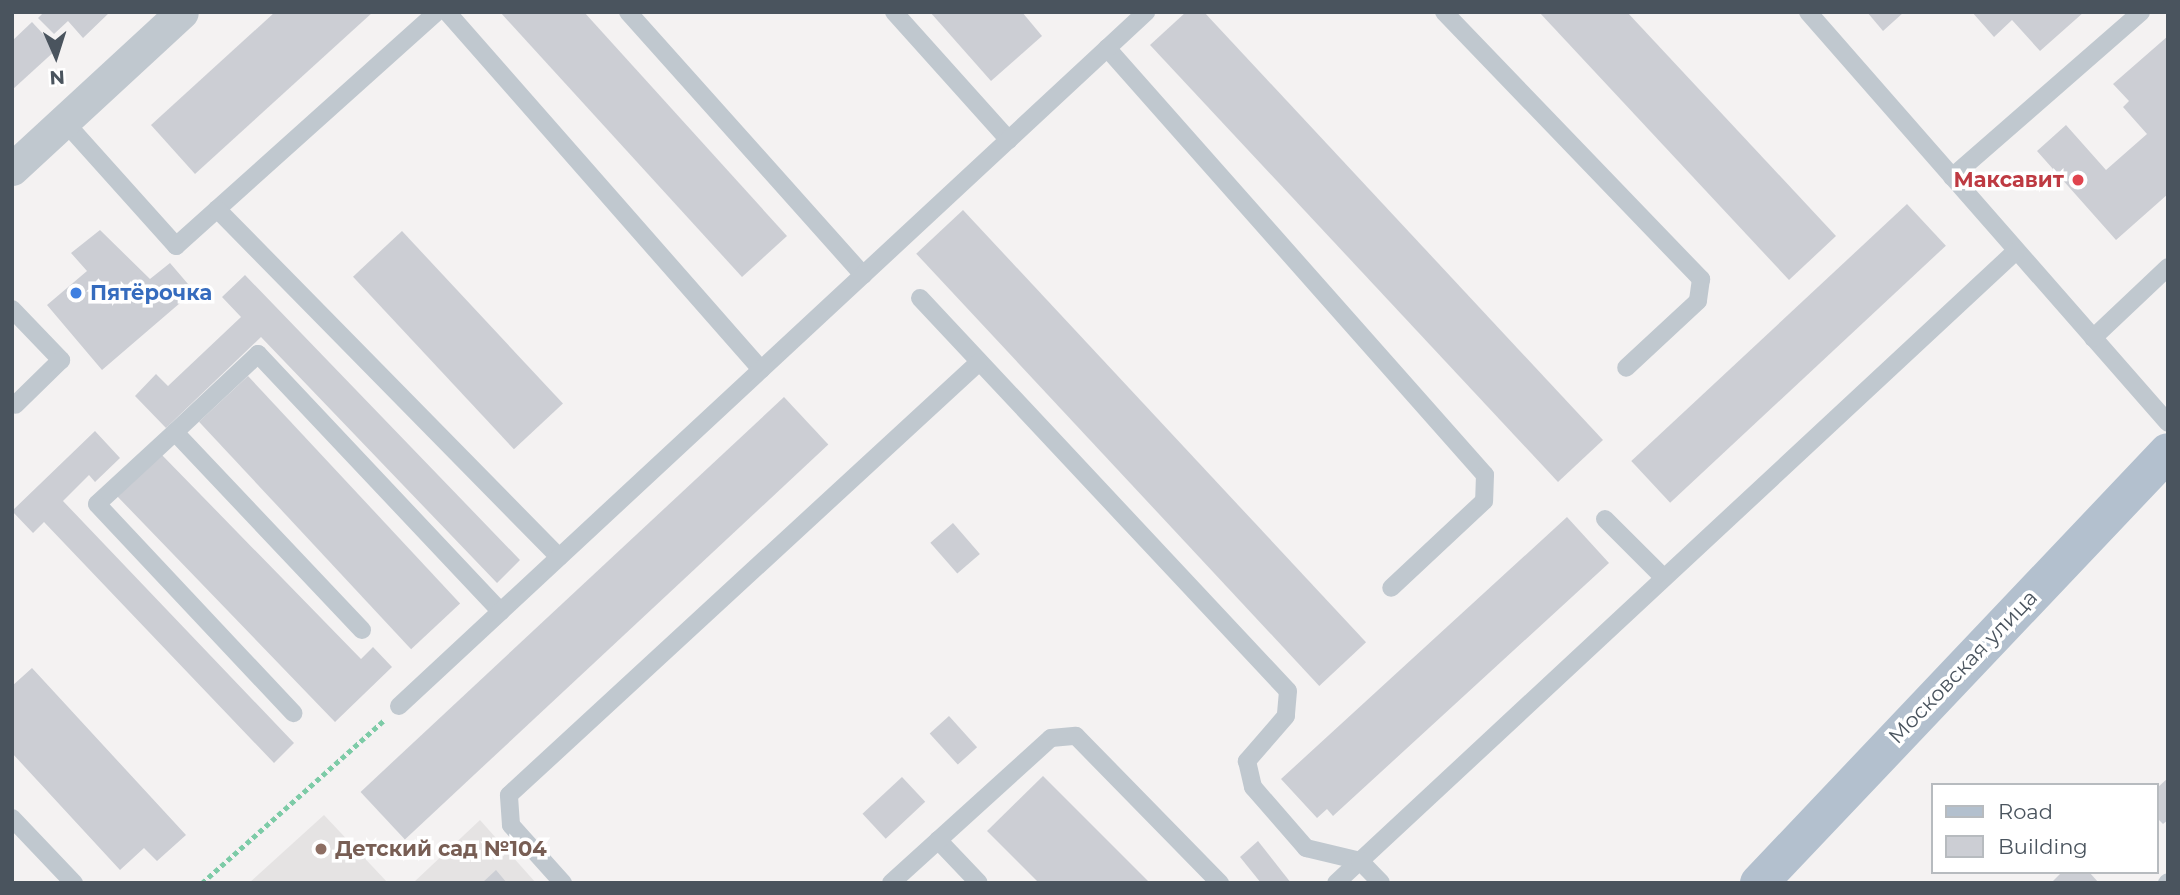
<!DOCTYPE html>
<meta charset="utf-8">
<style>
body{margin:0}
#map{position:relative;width:2180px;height:895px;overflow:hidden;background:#f4f2f2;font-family:Montserrat,sans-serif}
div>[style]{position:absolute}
.education>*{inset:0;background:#e5e3e3}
.building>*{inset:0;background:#ccced4;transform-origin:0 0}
.path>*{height:4.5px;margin-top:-2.25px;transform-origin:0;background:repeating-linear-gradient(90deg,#7dcba7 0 5px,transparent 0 8.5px)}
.lane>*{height:18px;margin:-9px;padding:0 9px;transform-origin:9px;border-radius:9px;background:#c0c8cf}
.street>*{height:33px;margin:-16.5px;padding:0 16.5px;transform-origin:16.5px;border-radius:16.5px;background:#c0c8cf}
.primary>*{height:38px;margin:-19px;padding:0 19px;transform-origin:19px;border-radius:19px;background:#b3c0ce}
.dots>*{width:19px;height:19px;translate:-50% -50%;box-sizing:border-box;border:4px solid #fff;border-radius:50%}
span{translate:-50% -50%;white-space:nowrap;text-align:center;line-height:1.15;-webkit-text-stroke:7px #fff;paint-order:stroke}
.health-label{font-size:21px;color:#be3a42;font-weight:700}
.right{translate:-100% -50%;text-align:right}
.shop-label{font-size:21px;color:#366cbe;font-weight:700}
.left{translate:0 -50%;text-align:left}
.street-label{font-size:21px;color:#4a545e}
.education-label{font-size:21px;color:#785e54;font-weight:700}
.frame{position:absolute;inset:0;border:14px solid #4a545e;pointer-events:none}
.legend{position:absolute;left:1931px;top:783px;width:228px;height:91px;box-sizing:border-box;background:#fff;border:2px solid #b7bbbf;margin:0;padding:9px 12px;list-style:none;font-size:21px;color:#4a545e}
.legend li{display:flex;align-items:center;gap:14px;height:35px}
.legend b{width:35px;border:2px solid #b7bbbf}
.north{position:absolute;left:21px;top:21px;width:70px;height:70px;-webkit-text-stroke:5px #fff;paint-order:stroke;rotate:177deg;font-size:19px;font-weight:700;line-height:28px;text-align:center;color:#4a545e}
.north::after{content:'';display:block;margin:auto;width:24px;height:32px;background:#4a545e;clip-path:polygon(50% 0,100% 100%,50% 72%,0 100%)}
</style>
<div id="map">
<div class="education">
<i style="clip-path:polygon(324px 815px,388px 883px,249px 883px)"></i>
<i style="clip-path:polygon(480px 820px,536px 883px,413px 883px)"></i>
</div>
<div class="building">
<i style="clip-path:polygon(44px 12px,110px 12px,83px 38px,68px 21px,54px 34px,38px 18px)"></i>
<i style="clip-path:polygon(275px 12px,373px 12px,195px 174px,151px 125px)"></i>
<i style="clip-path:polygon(500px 12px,584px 12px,787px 236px,742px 277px)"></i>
<i style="clip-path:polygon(930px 12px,1022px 12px,1042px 36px,991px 81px)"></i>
<i style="clip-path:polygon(1186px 12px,1204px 12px,1603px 440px,1558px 482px,1150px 45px)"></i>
<i style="clip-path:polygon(1539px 12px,1627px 12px,1836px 236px,1789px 280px)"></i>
<i style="clip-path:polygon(1867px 12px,1904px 12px,1883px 31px)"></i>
<i style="clip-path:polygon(1972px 12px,2084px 12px,2040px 51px,2012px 20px,1994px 37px)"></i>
<i style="clip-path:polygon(32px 22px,57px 49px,12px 90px,12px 41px)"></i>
<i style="clip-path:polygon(2168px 36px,2168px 194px,2116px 240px,2037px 151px,2066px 125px,2106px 170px,2147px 134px,2123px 107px,2129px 101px,2113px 84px)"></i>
<i style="left:1907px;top:204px;width:57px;height:377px;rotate:47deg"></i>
<i style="left:963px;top:210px;width:591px;height:64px;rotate:47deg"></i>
<i style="clip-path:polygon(100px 230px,150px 279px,170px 263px,194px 291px,102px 370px,47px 305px,87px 271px,71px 253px)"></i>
<i style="left:402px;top:231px;width:236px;height:67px;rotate:47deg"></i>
<i style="clip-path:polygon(245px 275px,520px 560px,497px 583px,261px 337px,166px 428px,135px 396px,156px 374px,168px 386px,241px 317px,222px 297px)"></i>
<i style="left:248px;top:376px;width:311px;height:67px;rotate:47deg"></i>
<i style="left:784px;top:397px;width:65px;height:579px;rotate:47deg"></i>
<i style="clip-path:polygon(95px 431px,120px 458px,95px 482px,89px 475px,63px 501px,294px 743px,274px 763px,44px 522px,33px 533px,12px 511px)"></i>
<i style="clip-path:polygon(161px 454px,361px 659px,373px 647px,392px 667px,335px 722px,117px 496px)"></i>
<i style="clip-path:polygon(1567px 517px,1609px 563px,1333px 816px,1327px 809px,1317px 818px,1281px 779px)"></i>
<i style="left:953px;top:523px;width:41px;height:30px;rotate:49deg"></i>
<i style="clip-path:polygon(32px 668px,186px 835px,157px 861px,144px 848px,120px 870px,12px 753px,12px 686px)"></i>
<i style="left:949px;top:716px;width:42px;height:26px;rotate:48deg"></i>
<i style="clip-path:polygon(1043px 776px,1150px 883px,1039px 883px,987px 831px)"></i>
<i style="left:902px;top:777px;width:34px;height:54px;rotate:47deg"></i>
<i style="clip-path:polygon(2168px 778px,2168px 820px,2163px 824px,2157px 818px,2157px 788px)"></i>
<i style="clip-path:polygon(1258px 841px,1291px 883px,1261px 883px,1240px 857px)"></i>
<i style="clip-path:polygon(496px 870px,507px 883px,482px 883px)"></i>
<i style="clip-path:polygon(2062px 872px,2089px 872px,2099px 883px,2051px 883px)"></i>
</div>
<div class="path">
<i style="left:202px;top:883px;width:243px;rotate:-41.8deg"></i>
</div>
<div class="lane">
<i style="left:447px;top:12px;width:476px;rotate:48.7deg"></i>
<i style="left:628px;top:12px;width:353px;rotate:48.2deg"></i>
<i style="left:894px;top:12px;width:172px;rotate:48.1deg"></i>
<i style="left:1444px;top:12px;width:371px;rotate:46.1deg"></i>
<i style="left:1701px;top:279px;width:22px;rotate:98deg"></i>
<i style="left:1698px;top:301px;width:98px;rotate:137.1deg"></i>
<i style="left:1808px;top:12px;width:546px;rotate:48.78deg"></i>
<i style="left:1107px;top:48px;width:570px;rotate:48.48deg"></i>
<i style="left:1485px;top:475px;width:26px;rotate:92deg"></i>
<i style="left:1484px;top:501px;width:127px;rotate:136.9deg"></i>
<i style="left:64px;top:121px;width:168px;rotate:48.1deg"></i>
<i style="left:176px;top:246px;width:351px;rotate:-41.9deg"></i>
<i style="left:1952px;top:177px;width:251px;rotate:-41.1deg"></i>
<i style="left:217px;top:209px;width:488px;rotate:45.5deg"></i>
<i style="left:920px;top:298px;width:538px;rotate:46.88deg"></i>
<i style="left:1288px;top:691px;width:25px;rotate:95deg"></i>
<i style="left:1286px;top:716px;width:60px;rotate:130.9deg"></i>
<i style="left:1247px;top:761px;width:27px;rotate:77deg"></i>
<i style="left:1253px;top:787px;width:81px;rotate:49deg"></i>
<i style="left:1306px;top:848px;width:56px;rotate:13.5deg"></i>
<i style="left:1360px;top:861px;width:894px;rotate:-42.92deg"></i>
<i style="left:12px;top:309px;width:71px;rotate:46.1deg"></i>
<i style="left:61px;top:360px;width:64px;rotate:135.6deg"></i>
<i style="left:2093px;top:338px;width:103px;rotate:-43.4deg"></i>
<i style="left:175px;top:432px;width:106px;rotate:137.3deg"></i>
<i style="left:97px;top:504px;width:287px;rotate:46.8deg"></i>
<i style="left:1605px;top:519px;width:82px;rotate:45deg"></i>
<i style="left:362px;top:630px;width:272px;rotate:-133.4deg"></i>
<i style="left:175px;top:432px;width:114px;rotate:-43.2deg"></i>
<i style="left:258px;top:354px;width:354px;rotate:46.7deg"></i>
<i style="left:399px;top:706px;width:1020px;rotate:-42.89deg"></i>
<i style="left:12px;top:818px;width:90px;rotate:46.4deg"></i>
<i style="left:938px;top:840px;width:59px;rotate:46.4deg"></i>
<i style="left:563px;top:883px;width:78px;rotate:-131.9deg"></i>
<i style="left:511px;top:825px;width:30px;rotate:-94deg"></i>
<i style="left:509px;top:795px;width:639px;rotate:-42.65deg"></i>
<i style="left:891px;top:883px;width:216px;rotate:-42.2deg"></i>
<i style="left:1051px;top:738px;width:25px;rotate:-5deg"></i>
<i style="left:1076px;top:736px;width:206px;rotate:45.6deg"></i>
<i style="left:1336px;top:883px;width:33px;rotate:-43deg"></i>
<i style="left:1360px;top:861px;width:30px;rotate:46deg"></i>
<i style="left:2167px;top:883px;width:1px;rotate:-45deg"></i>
</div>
<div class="street">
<i style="left:12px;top:169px;width:231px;rotate:-42.7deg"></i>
</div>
<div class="primary">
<i style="left:1759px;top:883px;width:594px;rotate:-46.5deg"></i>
</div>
<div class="dots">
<i style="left:2078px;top:180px;background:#e0444e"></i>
<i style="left:76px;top:293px;background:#3f7fe0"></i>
<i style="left:321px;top:849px;background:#8d6e63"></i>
</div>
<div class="health-label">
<span class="right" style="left:2064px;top:180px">Максавит</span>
</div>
<div class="shop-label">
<span class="left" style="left:90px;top:293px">Пятёрочка</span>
</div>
<div class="street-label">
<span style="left:1963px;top:667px;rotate:-46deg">Московская улица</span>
</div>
<div class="education-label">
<span class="left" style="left:335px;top:849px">Детский сад №104</span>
</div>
<div class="frame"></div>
<ul class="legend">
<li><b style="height:9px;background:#b3c0ce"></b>Road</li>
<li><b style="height:19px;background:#ccced4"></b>Building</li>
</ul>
<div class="north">N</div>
</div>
